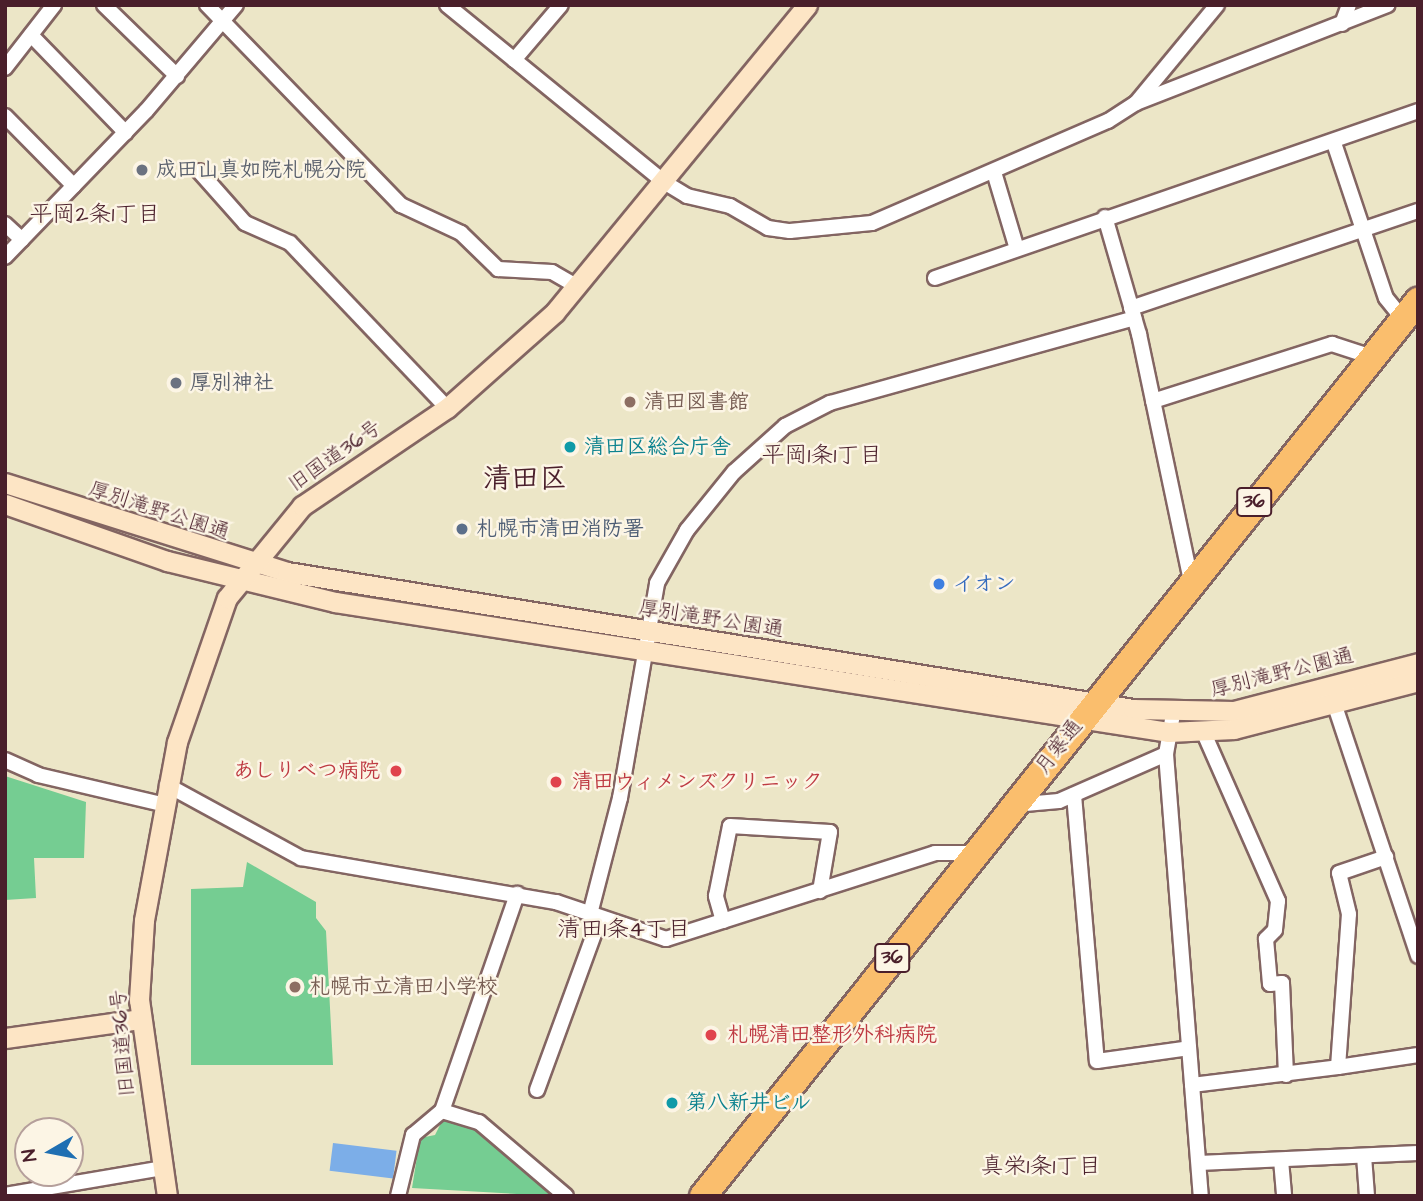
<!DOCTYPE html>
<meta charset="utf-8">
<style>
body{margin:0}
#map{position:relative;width:1423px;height:1201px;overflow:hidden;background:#ece6c7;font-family:"Architects Daughter","Klee One",sans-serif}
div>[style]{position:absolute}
.green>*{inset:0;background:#75cd92}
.water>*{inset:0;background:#7caee8;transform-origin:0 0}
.roads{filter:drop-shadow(2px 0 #836562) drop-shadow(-2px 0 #836562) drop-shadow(0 2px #836562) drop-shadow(0 -2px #836562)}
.street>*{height:14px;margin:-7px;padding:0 7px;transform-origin:7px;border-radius:7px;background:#fff}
.secondary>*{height:19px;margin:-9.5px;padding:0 9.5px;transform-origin:9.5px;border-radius:9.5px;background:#fde5c5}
.highway>*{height:26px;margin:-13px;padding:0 13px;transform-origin:13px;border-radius:13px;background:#fabe6d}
.dots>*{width:19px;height:19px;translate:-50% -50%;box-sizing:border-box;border:4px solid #fcf5e5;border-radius:50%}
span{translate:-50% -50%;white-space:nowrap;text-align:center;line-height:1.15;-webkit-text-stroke:5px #fcf5e5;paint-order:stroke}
.shield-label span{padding:2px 5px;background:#fcf5e5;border:2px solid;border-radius:5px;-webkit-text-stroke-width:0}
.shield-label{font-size:19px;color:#4a1f2b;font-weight:700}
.worship-label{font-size:21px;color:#5b616d;font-weight:700}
.left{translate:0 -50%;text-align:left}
.education-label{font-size:21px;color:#785e54;font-weight:700}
.culture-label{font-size:21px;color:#0d838f;font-weight:700}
.street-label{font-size:21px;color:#4a1f2b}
.service-label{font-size:21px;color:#4e5e75;font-weight:700}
.shop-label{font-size:21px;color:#366cbe;font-weight:700}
.health-label{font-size:21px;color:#be3a42;font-weight:700}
.right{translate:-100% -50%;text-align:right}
.neighbourhood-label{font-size:23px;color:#4a1f2b}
.district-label{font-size:28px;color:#4a1f2b;font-weight:700}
.frame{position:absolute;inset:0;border:7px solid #4a1f2b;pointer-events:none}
.north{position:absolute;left:14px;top:1117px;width:70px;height:70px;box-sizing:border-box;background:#fcf5e5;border:2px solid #b59f9b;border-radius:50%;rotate:260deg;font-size:19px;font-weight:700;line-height:28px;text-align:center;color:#4a1f2b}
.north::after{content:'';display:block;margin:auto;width:24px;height:32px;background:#1f6fb2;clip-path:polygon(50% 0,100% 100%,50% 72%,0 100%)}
</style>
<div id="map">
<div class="green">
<i style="clip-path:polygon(5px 776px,86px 802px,84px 858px,34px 858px,36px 898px,5px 900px)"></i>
<i style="clip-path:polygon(247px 862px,316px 902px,316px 918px,326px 931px,333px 1065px,191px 1065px,191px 889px,243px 887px)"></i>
<i style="clip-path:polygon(444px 1117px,481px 1128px,552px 1196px,412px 1188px,420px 1138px,435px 1135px)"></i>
</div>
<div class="water">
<i style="left:333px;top:1143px;width:64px;height:28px;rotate:7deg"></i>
</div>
<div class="roads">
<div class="street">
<i style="left:104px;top:5px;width:102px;rotate:44.2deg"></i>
<i style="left:207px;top:5px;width:279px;rotate:45.9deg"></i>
<i style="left:401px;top:205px;width:66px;rotate:25deg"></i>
<i style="left:461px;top:233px;width:52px;rotate:44.2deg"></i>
<i style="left:498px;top:269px;width:54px;rotate:3.2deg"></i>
<i style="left:552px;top:272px;width:30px;rotate:30deg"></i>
<i style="left:447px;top:5px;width:280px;rotate:39.2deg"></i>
<i style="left:664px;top:182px;width:27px;rotate:31deg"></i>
<i style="left:687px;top:196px;width:44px;rotate:13.1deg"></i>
<i style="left:730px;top:206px;width:44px;rotate:30.1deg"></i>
<i style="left:768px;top:228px;width:22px;rotate:8deg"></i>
<i style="left:790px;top:231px;width:82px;rotate:-5.6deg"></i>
<i style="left:872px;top:223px;width:257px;rotate:-23.4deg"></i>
<i style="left:1108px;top:121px;width:33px;rotate:-33deg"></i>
<i style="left:1136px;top:103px;width:127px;rotate:-50.4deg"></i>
<i style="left:1342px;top:24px;width:20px;rotate:-70deg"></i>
<i style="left:31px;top:35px;width:136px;rotate:45.9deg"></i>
<i style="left:514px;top:60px;width:72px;rotate:-49.5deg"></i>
<i style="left:5px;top:68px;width:80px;rotate:-52.1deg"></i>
<i style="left:1136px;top:103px;width:270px;rotate:-21.3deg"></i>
<i style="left:5px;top:116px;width:98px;rotate:45.4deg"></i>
<i style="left:1334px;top:143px;width:163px;rotate:71.5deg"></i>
<i style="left:1386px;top:298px;width:27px;rotate:51deg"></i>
<i style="left:199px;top:171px;width:69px;rotate:48.5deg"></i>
<i style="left:245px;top:223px;width:49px;rotate:24deg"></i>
<i style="left:290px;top:243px;width:228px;rotate:46.4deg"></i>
<i style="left:994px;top:172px;width:77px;rotate:73.4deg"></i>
<i style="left:1105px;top:217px;width:122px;rotate:73.8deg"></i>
<i style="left:1139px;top:334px;width:251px;rotate:78.1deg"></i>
<i style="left:5px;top:224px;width:23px;rotate:43deg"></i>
<i style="left:5px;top:257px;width:203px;rotate:-46deg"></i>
<i style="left:146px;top:111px;width:139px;rotate:-49.7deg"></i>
<i style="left:935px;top:278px;width:511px;rotate:-19.07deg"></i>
<i style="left:1131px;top:308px;width:303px;rotate:-18.7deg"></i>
<i style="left:1153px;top:401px;width:188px;rotate:-17.7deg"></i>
<i style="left:1332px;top:344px;width:42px;rotate:18deg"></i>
<i style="left:1331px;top:694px;width:276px;rotate:71.6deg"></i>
<i style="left:1173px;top:714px;width:41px;rotate:99.9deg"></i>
<i style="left:1166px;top:754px;width:443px;rotate:85.5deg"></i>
<i style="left:1203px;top:731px;width:186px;rotate:66.2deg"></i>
<i style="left:1278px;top:901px;width:29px;rotate:96deg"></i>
<i style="left:1275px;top:930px;width:13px;rotate:135deg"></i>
<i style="left:1266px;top:939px;width:45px;rotate:84.9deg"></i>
<i style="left:1270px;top:984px;width:12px;rotate:-5deg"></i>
<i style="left:1282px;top:983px;width:92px;rotate:87.5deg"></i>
<i style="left:5px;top:760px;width:36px;rotate:24deg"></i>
<i style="left:38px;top:775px;width:127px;rotate:13.2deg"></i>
<i style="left:167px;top:785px;width:153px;rotate:28.6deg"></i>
<i style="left:301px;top:858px;width:259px;rotate:9.8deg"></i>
<i style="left:556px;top:902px;width:116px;rotate:18.6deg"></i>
<i style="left:666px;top:939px;width:282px;rotate:-17.7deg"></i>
<i style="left:935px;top:853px;width:40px"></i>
<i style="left:1074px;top:795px;width:267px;rotate:85.1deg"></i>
<i style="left:1097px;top:1061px;width:93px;rotate:-8deg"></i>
<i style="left:1014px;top:805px;width:45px;rotate:-5.1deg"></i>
<i style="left:1059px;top:801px;width:117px;rotate:-23.7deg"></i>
<i style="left:590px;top:914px;width:120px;rotate:-75.5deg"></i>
<i style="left:620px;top:798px;width:218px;rotate:-80.2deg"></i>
<i style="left:657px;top:583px;width:61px;rotate:-60.5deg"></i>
<i style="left:687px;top:530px;width:75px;rotate:-51deg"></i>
<i style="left:734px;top:472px;width:69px;rotate:-42deg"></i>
<i style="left:785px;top:426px;width:51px;rotate:-27.1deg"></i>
<i style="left:830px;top:403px;width:316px;rotate:-15.6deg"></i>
<i style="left:723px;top:921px;width:26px;rotate:-106deg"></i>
<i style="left:716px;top:896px;width:71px;rotate:-78.7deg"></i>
<i style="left:730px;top:826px;width:100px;rotate:3.4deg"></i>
<i style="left:830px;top:832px;width:60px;rotate:99.6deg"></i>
<i style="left:1338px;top:1067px;width:81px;rotate:-8.5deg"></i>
<i style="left:1192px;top:1085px;width:147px;rotate:-7deg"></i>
<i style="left:1338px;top:1067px;width:153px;rotate:-85.9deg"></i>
<i style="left:1349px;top:914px;width:42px;rotate:-103.7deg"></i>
<i style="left:1339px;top:873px;width:50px;rotate:-18.8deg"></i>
<i style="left:537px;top:1090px;width:183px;rotate:-69.9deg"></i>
<i style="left:442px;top:1111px;width:39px;rotate:17deg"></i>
<i style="left:479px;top:1122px;width:114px;rotate:40.4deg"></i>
<i style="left:1364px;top:1156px;width:40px;rotate:85.7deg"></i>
<i style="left:1281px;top:1160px;width:36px;rotate:85deg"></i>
<i style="left:1199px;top:1163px;width:219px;rotate:-2.6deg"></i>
<i style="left:5px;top:1195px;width:160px;rotate:-9.7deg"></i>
<i style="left:398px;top:1196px;width:63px;rotate:-76.2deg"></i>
<i style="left:413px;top:1135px;width:38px;rotate:-40deg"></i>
<i style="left:442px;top:1111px;width:230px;rotate:-70.9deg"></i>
</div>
<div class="secondary">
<i style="left:5px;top:483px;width:296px;rotate:17.5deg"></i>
<i style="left:287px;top:572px;width:857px;rotate:9.2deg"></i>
<i style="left:1133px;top:709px;width:101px;rotate:1.1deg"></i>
<i style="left:1234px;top:711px;width:190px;rotate:-14.6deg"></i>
<i style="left:5px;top:504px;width:172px;rotate:19.4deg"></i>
<i style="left:167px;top:561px;width:173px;rotate:13.7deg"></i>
<i style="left:335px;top:602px;width:843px;rotate:8.87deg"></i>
<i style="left:1168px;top:732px;width:66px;rotate:-2.6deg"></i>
<i style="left:1234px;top:729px;width:190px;rotate:-14.6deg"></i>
<i style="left:5px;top:1038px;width:137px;rotate:-8deg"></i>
<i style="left:167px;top:1196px;width:198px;rotate:-98.1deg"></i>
<i style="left:139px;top:1000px;width:80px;rotate:-86.4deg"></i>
<i style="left:144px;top:920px;width:181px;rotate:-79.5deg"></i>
<i style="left:177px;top:742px;width:152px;rotate:-70.9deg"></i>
<i style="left:227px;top:598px;width:119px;rotate:-50.8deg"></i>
<i style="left:302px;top:506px;width:175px;rotate:-34.1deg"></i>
<i style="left:447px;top:408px;width:144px;rotate:-41.6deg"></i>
<i style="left:555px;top:312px;width:397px;rotate:-50.6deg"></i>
</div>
<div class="highway">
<i style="left:703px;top:1196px;width:1146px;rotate:-51.38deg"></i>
</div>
</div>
<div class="dots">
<i style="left:142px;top:170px;background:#6b7280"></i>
<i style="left:176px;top:383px;background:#6b7280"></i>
<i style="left:630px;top:402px;background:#8d6e63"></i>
<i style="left:570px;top:447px;background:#0f9aa8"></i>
<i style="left:462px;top:529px;background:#5c6f8a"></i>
<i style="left:939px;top:584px;background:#3f7fe0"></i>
<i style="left:396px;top:771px;background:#e0444e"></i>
<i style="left:556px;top:782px;background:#e0444e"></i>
<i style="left:295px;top:987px;background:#8d6e63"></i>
<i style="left:711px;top:1035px;background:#e0444e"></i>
<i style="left:672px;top:1103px;background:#0f9aa8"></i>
</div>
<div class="shield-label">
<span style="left:1254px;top:502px">36</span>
<span style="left:892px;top:958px">36</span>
</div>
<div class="worship-label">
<span class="left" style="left:156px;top:170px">成田山真如院札幌分院</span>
<span class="left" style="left:190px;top:383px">厚別神社</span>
</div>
<div class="education-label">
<span class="left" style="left:644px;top:402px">清田図書館</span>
<span class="left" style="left:309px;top:987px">札幌市立清田小学校</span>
</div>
<div class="culture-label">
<span class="left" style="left:584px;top:447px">清田区総合庁舎</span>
<span class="left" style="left:686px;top:1103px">第八新井ビル</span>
</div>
<div class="street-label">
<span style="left:335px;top:456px;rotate:-35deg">旧国道36号</span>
<span style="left:159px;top:511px;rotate:18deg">厚別滝野公園通</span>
<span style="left:711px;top:619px;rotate:9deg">厚別滝野公園通</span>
<span style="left:1282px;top:673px;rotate:-14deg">厚別滝野公園通</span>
<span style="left:1059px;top:747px;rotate:-52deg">月寒通</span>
<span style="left:123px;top:1043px;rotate:-95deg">旧国道36号</span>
</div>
<div class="service-label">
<span class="left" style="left:476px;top:529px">札幌市清田消防署</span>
</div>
<div class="shop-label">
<span class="left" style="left:953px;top:584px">イオン</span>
</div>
<div class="health-label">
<span class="right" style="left:380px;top:771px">あしりべつ病院</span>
<span class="left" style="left:572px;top:782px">清田ウィメンズクリニック</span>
<span class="left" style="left:727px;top:1035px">札幌清田整形外科病院</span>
</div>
<div class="neighbourhood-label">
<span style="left:95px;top:214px">平岡2条1丁目</span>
<span style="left:822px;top:455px">平岡1条1丁目</span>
<span style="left:624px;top:929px">清田1条4丁目</span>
<span style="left:1041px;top:1166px">真栄1条1丁目</span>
</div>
<div class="district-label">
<span style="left:525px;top:479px">清田区</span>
</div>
<div class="frame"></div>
<div class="north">N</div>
</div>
